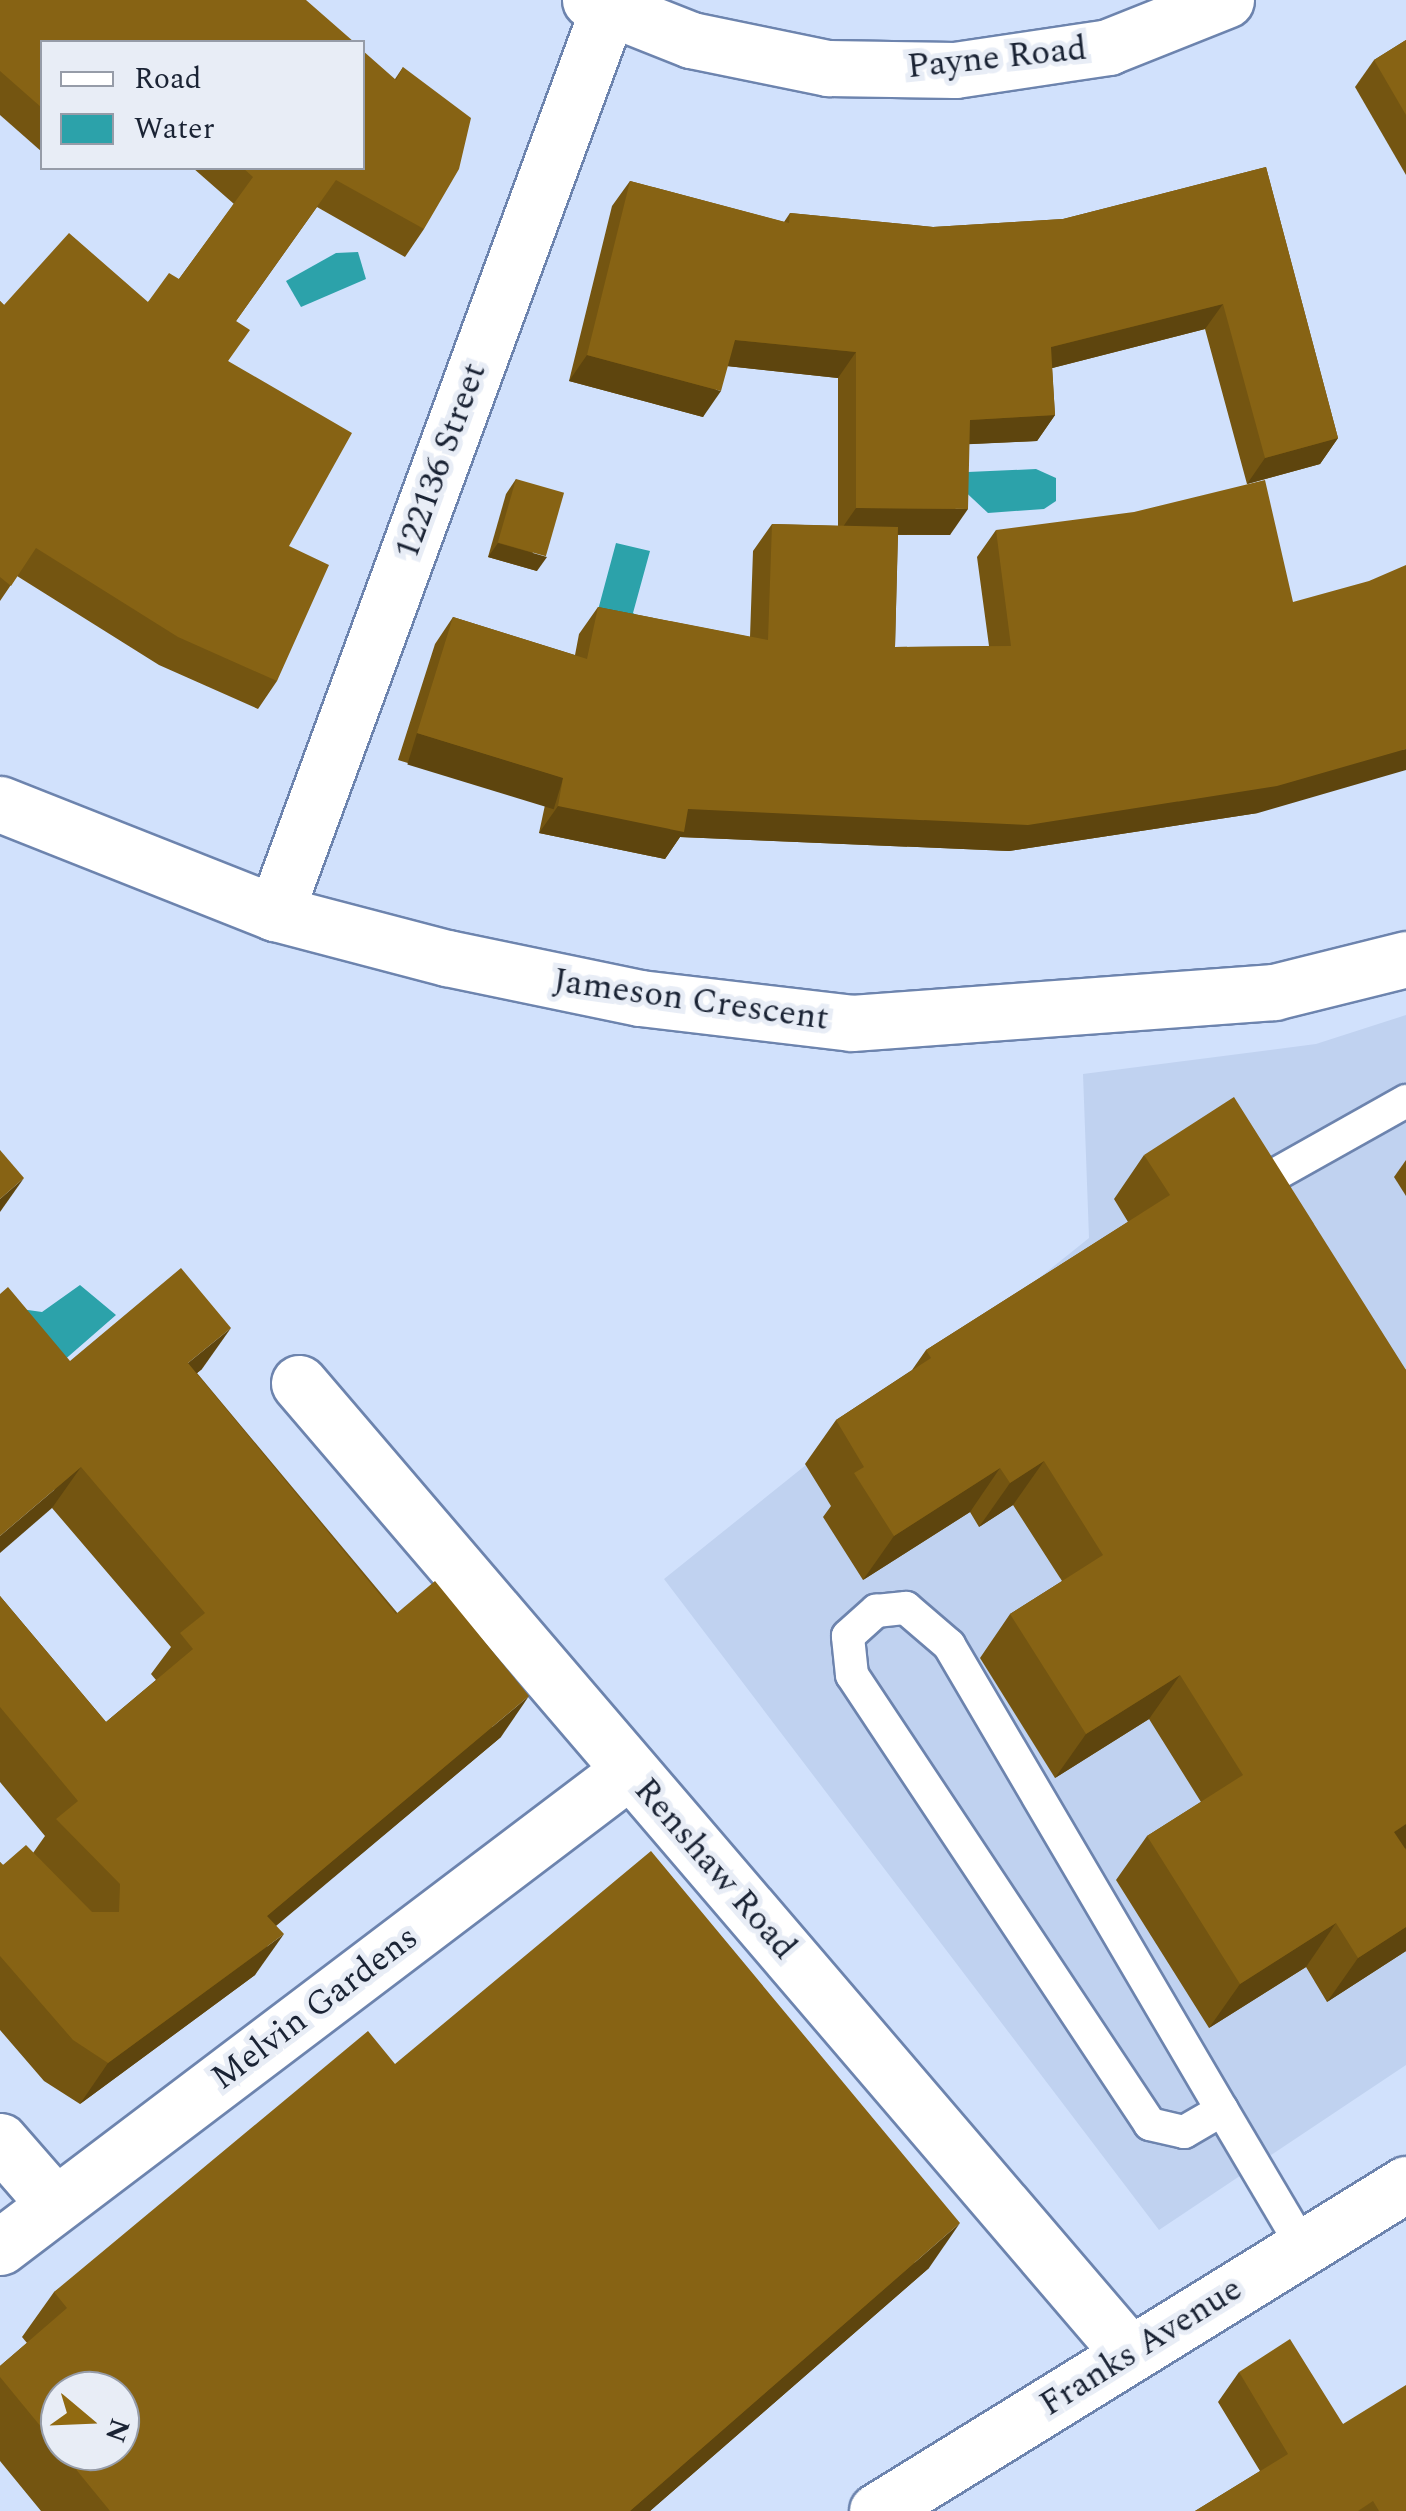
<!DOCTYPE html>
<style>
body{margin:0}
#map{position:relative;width:1406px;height:2511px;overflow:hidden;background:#d1e1fc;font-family:Spectral,serif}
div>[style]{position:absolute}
.built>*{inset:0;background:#c0d2f0}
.water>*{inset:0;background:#2ca2aa}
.roads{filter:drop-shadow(2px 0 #6d84ae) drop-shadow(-2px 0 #6d84ae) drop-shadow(0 2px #6d84ae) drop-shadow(0 -2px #6d84ae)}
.service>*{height:32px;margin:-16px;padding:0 16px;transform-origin:16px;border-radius:16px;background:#fff}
.minor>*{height:55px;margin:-27.5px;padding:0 27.5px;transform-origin:27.5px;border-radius:27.5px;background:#fff}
.wall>*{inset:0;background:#745511}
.shaded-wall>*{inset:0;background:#5e450e;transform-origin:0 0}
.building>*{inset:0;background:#876314;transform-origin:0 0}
span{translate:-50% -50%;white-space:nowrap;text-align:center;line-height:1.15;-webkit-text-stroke:10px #e8edf6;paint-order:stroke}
.street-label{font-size:35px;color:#1a2334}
.legend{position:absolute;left:40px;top:40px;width:325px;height:130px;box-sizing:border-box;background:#e8edf6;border:2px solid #969ca8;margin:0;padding:12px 18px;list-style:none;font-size:30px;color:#1a2334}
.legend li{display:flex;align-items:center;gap:20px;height:50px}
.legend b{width:50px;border:2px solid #969ca8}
.north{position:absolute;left:40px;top:2371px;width:100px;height:100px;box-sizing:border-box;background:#e8edf6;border:2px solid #969ca8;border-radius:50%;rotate:109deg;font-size:28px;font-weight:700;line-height:40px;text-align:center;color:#1a2334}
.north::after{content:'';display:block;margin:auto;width:35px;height:45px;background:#916a11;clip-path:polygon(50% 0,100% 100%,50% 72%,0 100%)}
</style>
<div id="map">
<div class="built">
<i style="clip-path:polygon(1406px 1015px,1406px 2065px,1159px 2230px,664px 1579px,1089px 1238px,1083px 1074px,1316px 1044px)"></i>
</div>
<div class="water">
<i style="clip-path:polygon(358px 252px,366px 279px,301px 307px,286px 281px,336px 253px)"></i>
<i style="clip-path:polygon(1036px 469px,1056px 478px,1056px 501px,1044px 509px,988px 513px,957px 484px,968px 472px)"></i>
<i style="clip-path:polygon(616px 543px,650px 551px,633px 613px,650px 623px,598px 610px)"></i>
<i style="clip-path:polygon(80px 1285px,116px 1315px,54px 1369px,0 1306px,42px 1312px)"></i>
</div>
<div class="roads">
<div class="service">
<i style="left:1253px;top:1187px;width:176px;rotate:-29.3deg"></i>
<i style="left:1222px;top:2110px;width:44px;rotate:149.9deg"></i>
<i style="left:1184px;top:2132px;width:35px;rotate:-167deg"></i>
<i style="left:1150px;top:2124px;width:539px;rotate:-123.57deg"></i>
<i style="left:852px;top:1675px;width:39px;rotate:-96deg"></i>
<i style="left:848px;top:1636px;width:38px;rotate:-42deg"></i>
<i style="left:876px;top:1611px;width:30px;rotate:-6deg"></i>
<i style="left:906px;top:1608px;width:57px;rotate:40.7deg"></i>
<i style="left:949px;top:1645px;width:539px;rotate:59.58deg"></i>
<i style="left:1222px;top:2110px;width:159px;rotate:59.4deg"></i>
</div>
<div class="minor">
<i style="left:590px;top:0;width:109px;rotate:21.6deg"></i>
<i style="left:691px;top:40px;width:140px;rotate:11.6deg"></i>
<i style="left:828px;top:68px;width:127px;rotate:0.9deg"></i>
<i style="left:955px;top:70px;width:155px;rotate:-8.5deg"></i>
<i style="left:1108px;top:47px;width:127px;rotate:-21.7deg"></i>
<i style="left:0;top:804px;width:296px;rotate:21.6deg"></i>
<i style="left:275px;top:913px;width:178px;rotate:14.7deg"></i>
<i style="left:447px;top:958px;width:197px;rotate:11.7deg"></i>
<i style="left:640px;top:998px;width:213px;rotate:6.7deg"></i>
<i style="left:852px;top:1023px;width:423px;rotate:-4.2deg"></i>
<i style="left:1274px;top:992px;width:136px;rotate:-14deg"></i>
<i style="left:275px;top:913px;width:963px;rotate:-69.78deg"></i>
<i style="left:299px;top:1383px;width:1278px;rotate:49.44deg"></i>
<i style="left:0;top:2141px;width:84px;rotate:48.9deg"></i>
<i style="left:0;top:2247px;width:790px;rotate:-37.13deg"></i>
<i style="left:877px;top:2511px;width:622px;rotate:-31.72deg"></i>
</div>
</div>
<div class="wall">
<i style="clip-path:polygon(0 0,42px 42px,42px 152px,0 115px)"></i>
<i style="clip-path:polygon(1406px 40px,1406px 175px,1355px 87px,1374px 60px)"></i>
<i style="clip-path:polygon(403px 67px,424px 229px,405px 257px,317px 207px,236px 321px,228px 361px,289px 546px,277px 681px,258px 709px,159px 665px,17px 576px,0 601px,0 301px,4px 305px,148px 302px,179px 279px,234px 204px,193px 168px,362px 168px,395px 79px)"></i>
<i style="clip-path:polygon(1266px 167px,1338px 438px,1320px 464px,1247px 484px,1205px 329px,1052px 368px,1055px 415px,1037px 441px,969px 444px,950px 535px,898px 535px,895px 647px,989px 646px,977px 557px,996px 530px,1258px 813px,1009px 851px,680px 837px,665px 859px,539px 833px,545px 805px,398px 760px,435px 644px,453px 617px,575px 655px,579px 634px,598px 607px,750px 637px,753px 551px,772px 524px,838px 526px,838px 378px,727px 366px,703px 417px,569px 381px,612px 206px,630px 181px,784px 222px,790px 213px,933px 227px,1063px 219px)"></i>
<i style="clip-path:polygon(516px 479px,537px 571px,488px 557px,506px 494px)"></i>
<i style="clip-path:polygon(1144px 1155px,1406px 1370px,1406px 1951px,1327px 2002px,1306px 1967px,1209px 2028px,1116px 1880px,1147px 1836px,1201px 1802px,1149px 1719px,1055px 1778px,980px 1658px,1010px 1614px,1062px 1581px,1013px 1505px,979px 1527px,970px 1512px,863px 1580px,823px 1517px,831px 1506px,805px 1464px,836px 1420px,912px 1370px,926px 1350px,1128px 1222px,1114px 1199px)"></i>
<i style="clip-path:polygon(1406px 1160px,1406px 1196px,1394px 1177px)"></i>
<i style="clip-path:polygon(70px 1361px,202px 1369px,197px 1373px,501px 1737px,276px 1925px,255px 1975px,80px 2104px,44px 2081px,0 2030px,0 1862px,3px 1865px,33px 1853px,45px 1836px,0 1782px,0 1596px,106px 1722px,156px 1680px,151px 1674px,171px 1647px,52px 1508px)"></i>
<i style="clip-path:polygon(395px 2064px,929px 2268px,650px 2511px,41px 2511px,0 2461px,0 2366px,27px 2343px,22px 2337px,54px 2292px)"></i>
<i style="clip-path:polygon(1239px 2372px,1343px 2424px,1406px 2511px,1195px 2511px,1260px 2471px,1218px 2402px)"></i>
</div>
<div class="shaded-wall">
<i style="clip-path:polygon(1223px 304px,1205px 329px,1033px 373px,1051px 347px)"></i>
<i style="clip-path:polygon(735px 340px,856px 352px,838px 378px,717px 365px)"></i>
<i style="clip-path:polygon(587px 355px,721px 391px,703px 417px,569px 381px)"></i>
<i style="clip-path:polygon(1055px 415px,1037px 441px,952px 445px,970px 420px)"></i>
<i style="clip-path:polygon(1338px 438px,1320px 464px,1247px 484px,1265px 458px)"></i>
<i style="clip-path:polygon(856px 508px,968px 509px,950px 535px,838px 534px)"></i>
<i style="clip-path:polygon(498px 543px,547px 557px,537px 571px,488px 557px)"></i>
<i style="left:417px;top:733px;width:153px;height:33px;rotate:17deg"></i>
<i style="clip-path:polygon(1406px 749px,1406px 770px,1258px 813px,1009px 851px,680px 837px,665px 859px,539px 833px,558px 806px,688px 809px)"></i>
<i style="clip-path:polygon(24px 1178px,0 1212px,0 1199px)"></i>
<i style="clip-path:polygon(231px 1328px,202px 1369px,160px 1404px,188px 1363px)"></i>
<i style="clip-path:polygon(1044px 1461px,1013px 1505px,979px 1527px,1010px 1483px)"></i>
<i style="clip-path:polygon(81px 1467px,52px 1508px,0 1553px,0 1536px)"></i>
<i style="clip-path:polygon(1000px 1468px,970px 1512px,863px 1580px,894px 1536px)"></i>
<i style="clip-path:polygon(1180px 1675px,1149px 1719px,1055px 1778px,1086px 1734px)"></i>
<i style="clip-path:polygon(529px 1696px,501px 1737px,239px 1957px,267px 1916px)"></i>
<i style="clip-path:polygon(1406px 1824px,1406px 1848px,1363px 1875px,1394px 1832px)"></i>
<i style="clip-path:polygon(1336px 1923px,1306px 1967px,1209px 2028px,1240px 1984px)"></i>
<i style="clip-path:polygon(1406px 1927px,1406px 1951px,1327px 2002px,1358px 1958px)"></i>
<i style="clip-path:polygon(284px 1934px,255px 1975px,80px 2104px,108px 2063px)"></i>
<i style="clip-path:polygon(960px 2223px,929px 2268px,650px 2511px,630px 2511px)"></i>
</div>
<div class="building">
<i style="clip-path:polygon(0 0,306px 0,354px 42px,42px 42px,42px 108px,0 71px)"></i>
<i style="clip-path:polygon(1406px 40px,1406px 115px,1374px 60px)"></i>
<i style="clip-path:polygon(362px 50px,396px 80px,403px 67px,471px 118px,459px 169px,424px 229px,336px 180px,236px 321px,250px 330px,228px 361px,352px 433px,289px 546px,329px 565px,277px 681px,178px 637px,36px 548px,11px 586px,0 577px,0 301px,4px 305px,69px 233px,148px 302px,169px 273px,179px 279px,253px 177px,243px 168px,362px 168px)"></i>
<i style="clip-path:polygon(1266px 167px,1338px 438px,1265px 458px,1223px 304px,1051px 347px,1055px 415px,970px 420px,968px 509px,856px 508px,856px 352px,735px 340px,721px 391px,587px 355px,630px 181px,789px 223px,790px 213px,933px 227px,1063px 219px)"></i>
<i style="left:516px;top:479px;width:50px;height:66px;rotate:16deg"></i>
<i style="clip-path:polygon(1265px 480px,1293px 602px,1369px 581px,1406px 565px,1406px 749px,1277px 786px,1028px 825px,688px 809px,684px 832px,558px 806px,563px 778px,417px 733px,453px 617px,587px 659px,598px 607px,768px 640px,772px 524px,898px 527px,895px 647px,1011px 646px,996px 530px,1134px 512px)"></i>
<i style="clip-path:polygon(1234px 1097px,1406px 1370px,1406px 1824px,1394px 1832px,1406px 1850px,1406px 1927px,1358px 1958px,1336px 1923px,1240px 1984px,1147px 1836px,1243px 1775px,1180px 1675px,1086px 1734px,1010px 1614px,1103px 1555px,1044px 1461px,1010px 1483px,1000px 1468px,894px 1536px,854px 1473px,864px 1467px,836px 1420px,931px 1358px,926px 1350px,1170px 1195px,1144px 1155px)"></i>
<i style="clip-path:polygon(0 1150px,24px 1178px,0 1199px)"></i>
<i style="clip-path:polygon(181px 1268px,231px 1328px,188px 1363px,396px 1614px,435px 1581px,529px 1696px,267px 1916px,284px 1934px,108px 2063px,73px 2040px,0 1956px,0 1862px,3px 1865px,26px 1845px,92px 1912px,119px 1912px,120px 1884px,56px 1819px,78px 1801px,0 1707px,0 1596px,106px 1722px,193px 1649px,180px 1633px,205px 1613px,81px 1467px,0 1536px,0 1294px,8px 1287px,70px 1361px)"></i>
<i style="clip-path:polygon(651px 1851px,960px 2223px,630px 2511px,110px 2511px,61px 2451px,120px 2451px,120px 2391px,60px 2391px,60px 2450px,0 2377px,0 2366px,67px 2308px,54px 2292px,368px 2031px,395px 2064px)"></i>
<i style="clip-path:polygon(1290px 2339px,1343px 2424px,1406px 2385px,1406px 2511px,1379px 2511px,1373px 2501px,1358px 2511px,1195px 2511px,1288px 2454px,1239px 2372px)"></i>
</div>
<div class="street-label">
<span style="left:997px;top:58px;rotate:-6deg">Payne Road</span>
<span style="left:441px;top:461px;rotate:-70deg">122136 Street</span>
<span style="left:691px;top:1000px;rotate:8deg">Jameson Crescent</span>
<span style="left:715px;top:1869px;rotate:49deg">Renshaw Road</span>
<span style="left:315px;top:2008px;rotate:-37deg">Melvin Gardens</span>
<span style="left:1141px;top:2347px;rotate:-32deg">Franks Avenue</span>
</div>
<ul class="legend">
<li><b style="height:12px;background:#fff"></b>Road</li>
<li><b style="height:28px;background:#2ca2aa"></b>Water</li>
</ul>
<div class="north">N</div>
</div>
